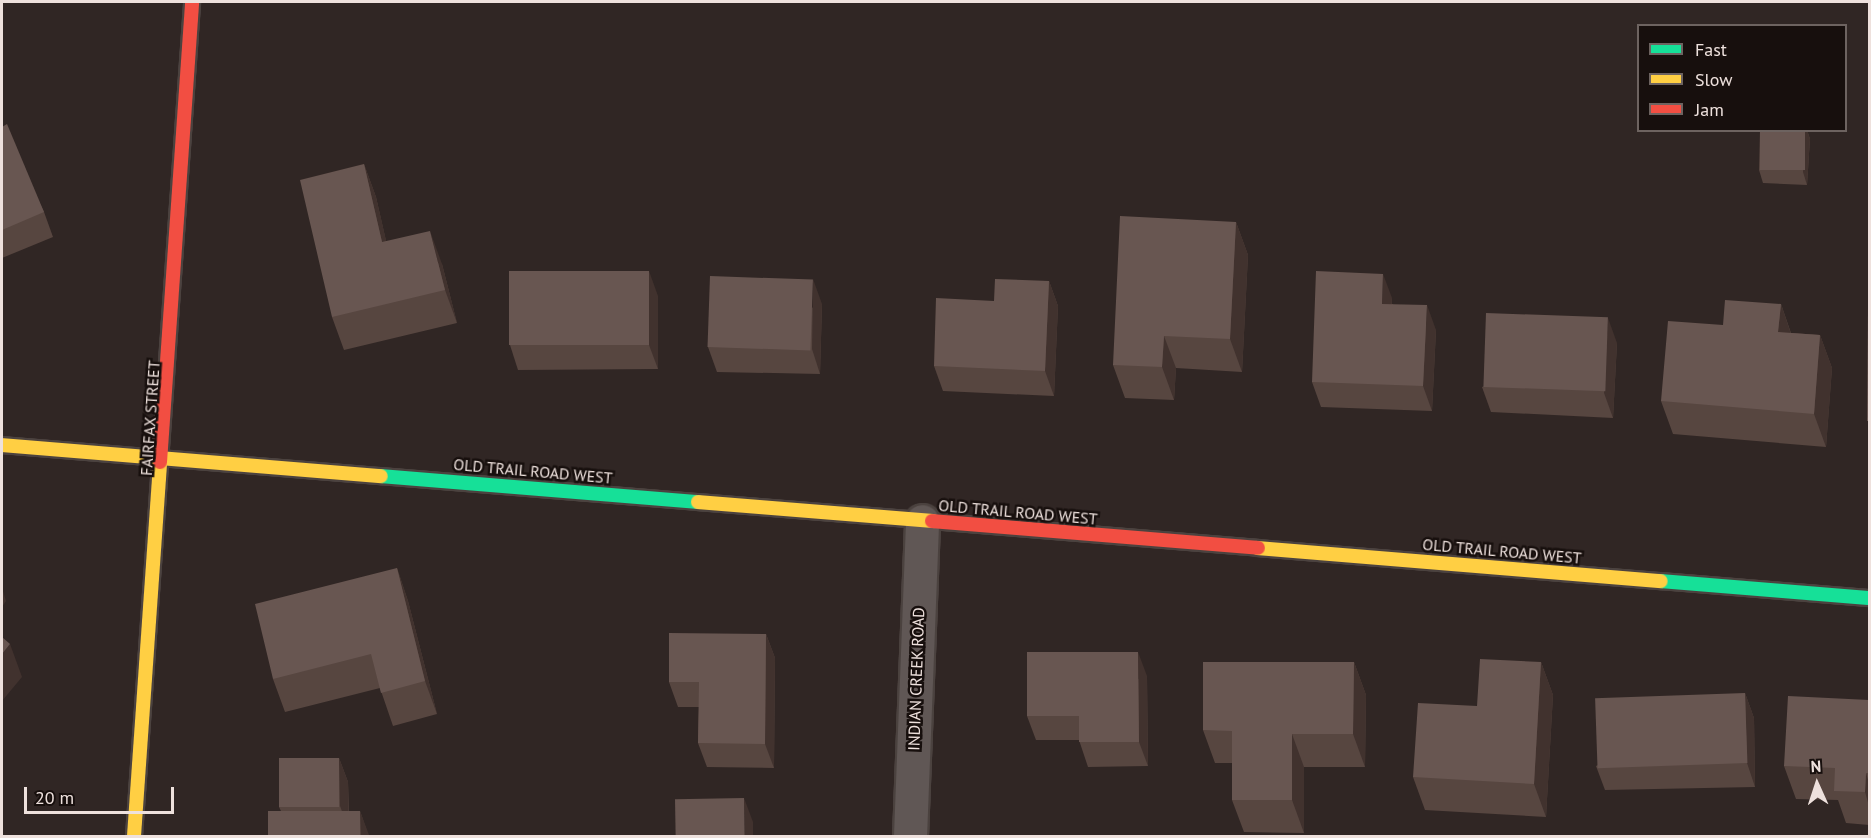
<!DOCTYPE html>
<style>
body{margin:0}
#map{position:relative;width:1871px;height:838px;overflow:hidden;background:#302624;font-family:"PT Sans",sans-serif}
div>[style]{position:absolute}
.roads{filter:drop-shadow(2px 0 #4b423f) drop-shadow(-2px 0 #4b423f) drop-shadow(0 2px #4b423f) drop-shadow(0 -2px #4b423f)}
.street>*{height:33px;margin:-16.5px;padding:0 16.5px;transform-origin:16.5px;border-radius:16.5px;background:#605755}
.fast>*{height:14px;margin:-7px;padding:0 7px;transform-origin:7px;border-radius:7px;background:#16e098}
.slow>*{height:14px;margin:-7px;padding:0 7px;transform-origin:7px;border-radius:7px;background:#ffcf43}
.jam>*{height:14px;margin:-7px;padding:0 7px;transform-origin:7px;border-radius:7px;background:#f24e42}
.wall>*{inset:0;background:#574640}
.shaded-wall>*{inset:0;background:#41322e}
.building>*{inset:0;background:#685651;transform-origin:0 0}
span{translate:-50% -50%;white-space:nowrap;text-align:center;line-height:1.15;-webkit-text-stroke:5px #170f0d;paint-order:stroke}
.street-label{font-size:16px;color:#eee1dd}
.frame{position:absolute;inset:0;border:3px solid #eee1dd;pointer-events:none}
.legend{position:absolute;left:1637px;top:24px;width:210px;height:108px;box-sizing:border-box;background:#170f0d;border:2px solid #6d6360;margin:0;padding:8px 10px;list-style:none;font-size:18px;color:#eee1dd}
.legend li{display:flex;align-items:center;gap:12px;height:30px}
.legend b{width:30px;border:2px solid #6d6360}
.north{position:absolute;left:1787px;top:754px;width:60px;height:60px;-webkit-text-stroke:4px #170f0d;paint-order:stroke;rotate:357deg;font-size:16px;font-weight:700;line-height:24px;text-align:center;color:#eee1dd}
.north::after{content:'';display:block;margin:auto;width:21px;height:27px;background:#eee1dd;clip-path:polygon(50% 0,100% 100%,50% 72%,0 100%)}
.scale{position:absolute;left:24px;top:787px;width:150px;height:27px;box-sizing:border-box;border:3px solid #eee1dd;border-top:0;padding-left:8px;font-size:18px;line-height:21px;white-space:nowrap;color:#eee1dd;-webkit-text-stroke:4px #170f0d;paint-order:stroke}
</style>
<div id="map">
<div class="roads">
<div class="street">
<i style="left:910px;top:836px;width:315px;rotate:-87.8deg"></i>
</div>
<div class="fast">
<i style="left:381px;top:476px;width:318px;rotate:4.7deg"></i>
<i style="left:1661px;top:581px;width:210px;rotate:4.7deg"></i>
</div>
<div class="slow">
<i style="left:2px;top:445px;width:380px;rotate:4.7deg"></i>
<i style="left:698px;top:502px;width:235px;rotate:4.6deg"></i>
<i style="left:1258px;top:548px;width:404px;rotate:4.7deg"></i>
<i style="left:134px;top:836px;width:375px;rotate:-86deg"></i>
</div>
<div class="jam">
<i style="left:160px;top:462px;width:461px;rotate:-86deg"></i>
<i style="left:932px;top:521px;width:327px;rotate:4.7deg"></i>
</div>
</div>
<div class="wall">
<i style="clip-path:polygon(2px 127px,44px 212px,53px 237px,2px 258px)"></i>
<i style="clip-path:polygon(1760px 130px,1807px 130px,1810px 139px,1807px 185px,1763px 183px,1759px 170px)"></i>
<i style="clip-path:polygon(364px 164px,376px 197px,386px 241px,442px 264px,457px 323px,344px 350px,332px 317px)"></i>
<i style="clip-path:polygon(1236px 222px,1248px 255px,1242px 372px,1176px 368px,1174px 400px,1125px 398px,1113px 365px)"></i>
<i style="clip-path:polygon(1049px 281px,1058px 306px,1054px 396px,943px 391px,934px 366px,994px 301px)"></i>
<i style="clip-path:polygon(658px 296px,658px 369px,518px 370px,510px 345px)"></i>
<i style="clip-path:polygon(1392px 298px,1392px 304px,1436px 330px,1432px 411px,1321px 407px,1312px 382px)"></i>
<i style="clip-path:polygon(822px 304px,820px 374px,717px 372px,708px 347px)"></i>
<i style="clip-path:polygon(1781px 304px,1791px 333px,1820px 335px,1832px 368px,1826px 447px,1673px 434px,1661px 401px,1723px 325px)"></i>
<i style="clip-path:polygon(1617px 343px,1613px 418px,1491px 412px,1482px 387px)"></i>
<i style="clip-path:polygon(397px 568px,408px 601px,437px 714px,393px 726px,380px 688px,285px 712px,273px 679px)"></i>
<i style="clip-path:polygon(766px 634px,775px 658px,774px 768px,707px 767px,698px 743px,699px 707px,678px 707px,669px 682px)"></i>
<i style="clip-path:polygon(1354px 662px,1366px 695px,1365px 767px,1304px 767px,1304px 833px,1244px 832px,1232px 800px,1232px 763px,1215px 763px,1203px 730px)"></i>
<i style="clip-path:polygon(1541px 662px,1553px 695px,1546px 817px,1425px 810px,1413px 777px,1477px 706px)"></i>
<i style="clip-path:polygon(1147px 676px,1148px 766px,1088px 767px,1079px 740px,1036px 740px,1027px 716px)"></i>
<i style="clip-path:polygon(1745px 693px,1754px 718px,1755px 787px,1605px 790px,1596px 766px)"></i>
<i style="clip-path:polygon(1869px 700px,1869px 825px,1846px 823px,1838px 800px,1796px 799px,1784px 766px)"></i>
<i style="clip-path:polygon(339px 758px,348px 782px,349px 811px,360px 811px,369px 837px,268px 837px,281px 811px,279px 807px)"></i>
</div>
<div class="shaded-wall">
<i style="clip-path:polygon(1805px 130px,1807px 130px,1810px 139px,1807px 185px,1803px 172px)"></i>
<i style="clip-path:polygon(364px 164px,376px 197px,394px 275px,382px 242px)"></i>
<i style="clip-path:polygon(1236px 222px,1248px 255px,1242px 372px,1230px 339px)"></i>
<i style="clip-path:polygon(430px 231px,442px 264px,457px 323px,445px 290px)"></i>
<i style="clip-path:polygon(649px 271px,658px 296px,658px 369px,649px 345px)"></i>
<i style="clip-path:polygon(1383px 274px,1392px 298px,1391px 328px,1382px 304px)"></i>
<i style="clip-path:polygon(813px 279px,822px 304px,820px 374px,812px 349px)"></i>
<i style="clip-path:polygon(1049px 281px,1058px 306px,1054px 396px,1045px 371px)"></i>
<i style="clip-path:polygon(1781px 304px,1792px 337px,1778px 332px)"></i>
<i style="clip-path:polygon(1427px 305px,1436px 330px,1432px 411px,1423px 386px)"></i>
<i style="clip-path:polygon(1608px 318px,1617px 343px,1613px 418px,1604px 393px)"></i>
<i style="clip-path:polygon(1820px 335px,1832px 368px,1826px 447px,1814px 414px)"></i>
<i style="clip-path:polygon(1164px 336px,1176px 368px,1174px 400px,1162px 367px)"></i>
<i style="clip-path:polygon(397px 568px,408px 601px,437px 714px,425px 681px)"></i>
<i style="clip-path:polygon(2px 588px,6px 601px,2px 607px)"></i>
<i style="clip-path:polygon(766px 634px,775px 658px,774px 768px,765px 744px)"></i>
<i style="clip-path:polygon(10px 644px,22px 677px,2px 701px,2px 654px)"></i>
<i style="clip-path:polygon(1138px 652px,1147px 676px,1148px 766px,1139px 742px)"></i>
<i style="clip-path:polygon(1354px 662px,1366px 695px,1365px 767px,1353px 734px)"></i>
<i style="clip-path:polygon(1541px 662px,1553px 695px,1546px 817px,1534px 784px)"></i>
<i style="clip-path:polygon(1745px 693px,1754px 718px,1755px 787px,1747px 763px)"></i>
<i style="clip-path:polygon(1292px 734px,1304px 767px,1304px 833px,1292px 800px)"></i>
<i style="clip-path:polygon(339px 758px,348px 782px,349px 830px,340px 806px)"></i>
<i style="clip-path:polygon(1866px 773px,1869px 783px,1869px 806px,1865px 792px)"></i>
<i style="clip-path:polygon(744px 798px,753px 822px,753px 837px,745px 837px)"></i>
<i style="clip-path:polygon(360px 811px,369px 835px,369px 837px,361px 837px)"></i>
</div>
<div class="building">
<i style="clip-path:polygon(7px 124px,44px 212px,2px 230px,2px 127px)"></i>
<i style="left:1760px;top:130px;width:45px;height:40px"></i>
<i style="clip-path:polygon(364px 164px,382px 242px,430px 231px,445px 290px,332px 317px,300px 180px)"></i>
<i style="clip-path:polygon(1120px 216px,1236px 222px,1230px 339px,1164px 336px,1162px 367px,1113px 365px)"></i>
<i style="left:509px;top:271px;width:140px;height:74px"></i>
<i style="clip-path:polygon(1316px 271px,1383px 274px,1382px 304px,1427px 305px,1423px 386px,1312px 382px)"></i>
<i style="left:710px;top:276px;width:103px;height:71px;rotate:2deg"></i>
<i style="clip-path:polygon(995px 279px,1049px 281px,1045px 371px,934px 366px,936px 298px,994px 301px)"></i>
<i style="clip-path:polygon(1725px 300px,1781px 304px,1778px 332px,1820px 335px,1814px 414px,1661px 401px,1668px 321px,1723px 325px)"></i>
<i style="clip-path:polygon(1868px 306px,1869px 306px,1869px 421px,1867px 421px)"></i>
<i style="left:1486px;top:313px;width:122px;height:74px;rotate:2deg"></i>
<i style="clip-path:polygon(397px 568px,425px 681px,381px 693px,371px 654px,273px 679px,255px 604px)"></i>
<i style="clip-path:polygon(669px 633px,766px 634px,765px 744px,698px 743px,699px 682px,669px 682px)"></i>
<i style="clip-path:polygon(2px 637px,10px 644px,2px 654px)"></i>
<i style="clip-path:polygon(1027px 652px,1138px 652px,1139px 742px,1079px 742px,1079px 716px,1027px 716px)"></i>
<i style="clip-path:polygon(1480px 659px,1541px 662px,1534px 784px,1413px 777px,1418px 703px,1477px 706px)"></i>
<i style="clip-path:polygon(1203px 662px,1354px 662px,1353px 734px,1292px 734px,1292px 800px,1232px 800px,1232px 731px,1203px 730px)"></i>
<i style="left:1745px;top:693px;width:70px;height:150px;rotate:88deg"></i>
<i style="clip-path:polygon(1788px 696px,1869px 700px,1869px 773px,1866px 773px,1865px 792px,1834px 791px,1835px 768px,1784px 766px)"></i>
<i style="left:279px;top:758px;width:60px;height:49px"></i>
<i style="left:744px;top:798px;width:39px;height:69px;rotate:89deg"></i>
<i style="left:268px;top:811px;width:92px;height:26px"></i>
</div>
<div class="street-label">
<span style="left:150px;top:418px;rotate:-86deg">FAIRFAX STREET</span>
<span style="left:533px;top:471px;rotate:5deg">OLD TRAIL ROAD WEST</span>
<span style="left:1018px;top:512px;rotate:5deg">OLD TRAIL ROAD WEST</span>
<span style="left:1502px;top:551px;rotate:5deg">OLD TRAIL ROAD WEST</span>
<span style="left:916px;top:679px;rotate:-88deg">INDIAN CREEK ROAD</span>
</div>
<div class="frame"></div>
<ul class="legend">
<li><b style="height:8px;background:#16e098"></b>Fast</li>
<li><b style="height:8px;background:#ffcf43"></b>Slow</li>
<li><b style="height:8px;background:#f24e42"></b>Jam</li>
</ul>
<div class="north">N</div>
<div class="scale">20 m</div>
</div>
